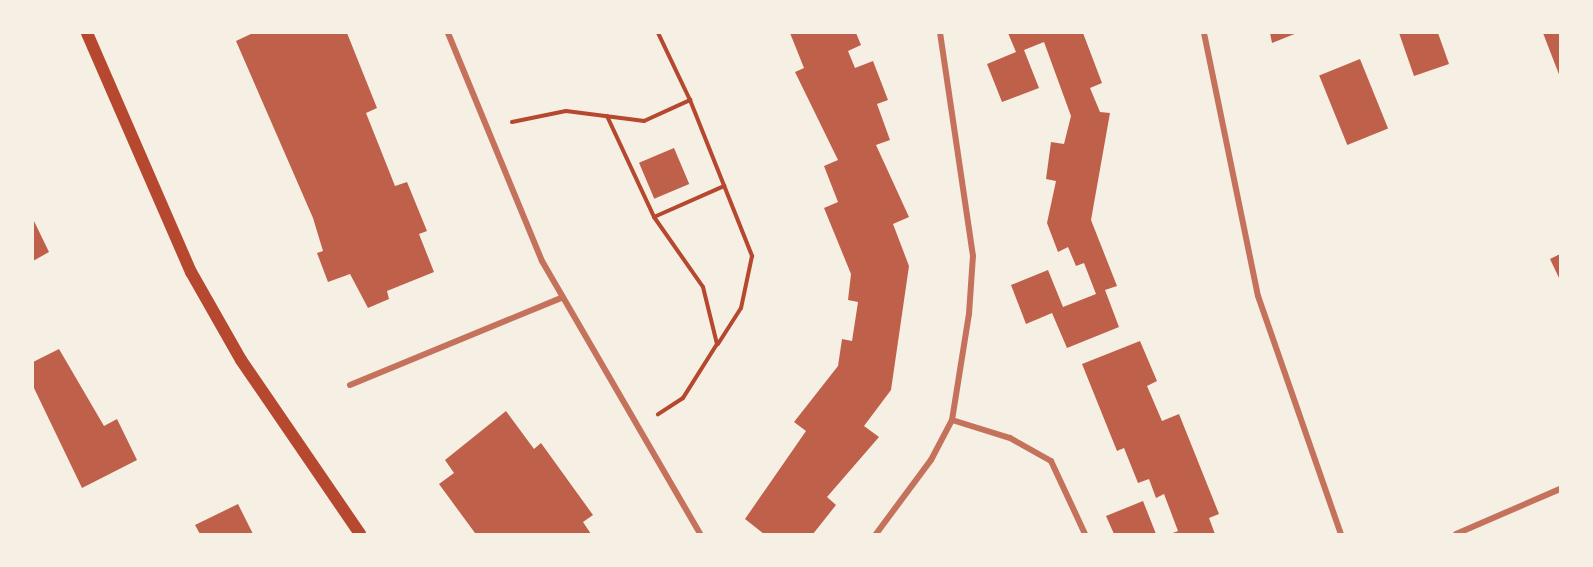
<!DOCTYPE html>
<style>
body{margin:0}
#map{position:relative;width:1593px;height:567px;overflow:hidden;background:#f6efe4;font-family:Raleway,sans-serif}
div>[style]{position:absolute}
.building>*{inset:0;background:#bf614a;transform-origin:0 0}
.path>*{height:4px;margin:-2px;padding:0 2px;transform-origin:2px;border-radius:2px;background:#b5482f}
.minor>*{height:6px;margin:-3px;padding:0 3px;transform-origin:3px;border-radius:3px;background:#c5725c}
.secondary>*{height:12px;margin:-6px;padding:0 6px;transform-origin:6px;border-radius:6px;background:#b5482f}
span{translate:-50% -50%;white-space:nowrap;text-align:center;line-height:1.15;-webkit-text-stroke:6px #f6efe4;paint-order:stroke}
.frame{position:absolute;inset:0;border:34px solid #f6efe4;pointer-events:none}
</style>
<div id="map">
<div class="building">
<i style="clip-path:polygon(253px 33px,347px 33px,377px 108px,366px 113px,395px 186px,407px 182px,427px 231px,419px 234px,434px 272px,387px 291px,389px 299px,368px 308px,350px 274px,328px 282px,317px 253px,323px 251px,313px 218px,236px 41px)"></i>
<i style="clip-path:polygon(790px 33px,856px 33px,861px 45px,848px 51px,855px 68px,873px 61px,888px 100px,877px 104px,890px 140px,876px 145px,909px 217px,893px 224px,909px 266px,891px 390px,864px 426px,879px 437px,827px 497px,836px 505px,813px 534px,764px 534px,745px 519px,806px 431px,794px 422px,838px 366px,842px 339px,852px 341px,858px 302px,848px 300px,851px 274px,824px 208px,838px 202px,824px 166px,838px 160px,795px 72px,804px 68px)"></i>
<i style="clip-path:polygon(1008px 33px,1083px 33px,1102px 83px,1090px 88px,1100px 112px,1110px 113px,1091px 220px,1117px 286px,1105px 290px,1119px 327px,1067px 348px,1052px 313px,1026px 324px,1011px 285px,1048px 270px,1063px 307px,1096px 294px,1084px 263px,1076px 266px,1068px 247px,1058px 252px,1047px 223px,1056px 181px,1046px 179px,1051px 142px,1064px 144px,1071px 116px,1044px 42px,1024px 50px,1039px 88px,1002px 102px,987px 64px,1016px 52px)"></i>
<i style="clip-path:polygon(1270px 33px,1297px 33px,1272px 43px)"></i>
<i style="clip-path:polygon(1399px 33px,1438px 33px,1449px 64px,1414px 76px)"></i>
<i style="clip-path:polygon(1543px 33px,1560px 33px,1560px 77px)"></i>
<i style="left:1360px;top:59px;width:75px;height:44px;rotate:68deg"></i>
<i style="left:674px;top:148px;width:39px;height:38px;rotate:67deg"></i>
<i style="clip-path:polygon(33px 219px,49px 252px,33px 261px)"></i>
<i style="clip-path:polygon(1560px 254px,1560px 280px,1550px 259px)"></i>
<i style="clip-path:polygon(1140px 341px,1157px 381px,1147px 386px,1162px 421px,1179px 414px,1219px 514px,1209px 518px,1215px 534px,1170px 534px,1178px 531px,1164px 494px,1156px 498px,1149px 479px,1138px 483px,1124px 448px,1117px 451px,1082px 364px)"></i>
<i style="clip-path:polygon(59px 349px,104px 426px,117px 419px,137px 460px,82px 488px,33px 386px,33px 362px)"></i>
<i style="clip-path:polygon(506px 411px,534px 449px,541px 443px,593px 515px,583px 522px,591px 534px,475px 533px,439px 484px,454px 473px,445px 460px)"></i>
<i style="clip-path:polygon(1143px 501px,1156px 534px,1114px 534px,1106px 516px)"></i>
<i style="clip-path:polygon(238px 504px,253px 534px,200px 534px,195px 525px)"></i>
</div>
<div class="path">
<i style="left:690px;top:100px;width:168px;rotate:68.3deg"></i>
<i style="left:752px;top:256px;width:53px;rotate:101.9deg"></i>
<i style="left:741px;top:308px;width:43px;rotate:122.6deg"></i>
<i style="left:607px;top:116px;width:111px;rotate:65deg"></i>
<i style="left:654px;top:217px;width:85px;rotate:55deg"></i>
<i style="left:703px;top:287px;width:59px;rotate:76.2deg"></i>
<i style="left:717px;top:344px;width:64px;rotate:122.2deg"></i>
<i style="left:683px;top:398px;width:30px;rotate:147deg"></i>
<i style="left:512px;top:122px;width:55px;rotate:-11.5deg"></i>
<i style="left:566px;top:111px;width:79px;rotate:7.3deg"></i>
<i style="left:644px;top:121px;width:51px;rotate:-24.5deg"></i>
<i style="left:690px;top:100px;width:74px;rotate:-115.5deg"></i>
<i style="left:654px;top:217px;width:77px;rotate:-23.9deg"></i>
</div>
<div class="minor">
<i style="left:448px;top:33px;width:247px;rotate:67.6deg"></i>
<i style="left:542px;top:261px;width:315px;rotate:59.9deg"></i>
<i style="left:1204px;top:33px;width:268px;rotate:78.4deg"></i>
<i style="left:1258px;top:296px;width:252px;rotate:70.8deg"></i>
<i style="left:350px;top:385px;width:230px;rotate:-22.4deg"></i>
<i style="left:952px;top:420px;width:61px;rotate:17.2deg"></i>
<i style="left:1010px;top:438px;width:47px;rotate:29.3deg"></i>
<i style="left:1051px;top:461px;width:81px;rotate:65deg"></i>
<i style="left:876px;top:534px;width:92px;rotate:-53.4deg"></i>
<i style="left:931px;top:460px;width:45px;rotate:-62.3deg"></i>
<i style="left:952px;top:420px;width:107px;rotate:-80.9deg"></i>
<i style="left:969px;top:314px;width:58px;rotate:-86.1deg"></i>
<i style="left:973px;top:256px;width:225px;rotate:-98.4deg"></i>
<i style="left:1456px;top:534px;width:113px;rotate:-23.4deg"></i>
</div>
<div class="secondary">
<i style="left:87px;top:33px;width:261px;rotate:66.5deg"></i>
<i style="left:191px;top:272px;width:101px;rotate:60.4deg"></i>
<i style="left:241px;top:360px;width:211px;rotate:55.6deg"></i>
</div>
<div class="frame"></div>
</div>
